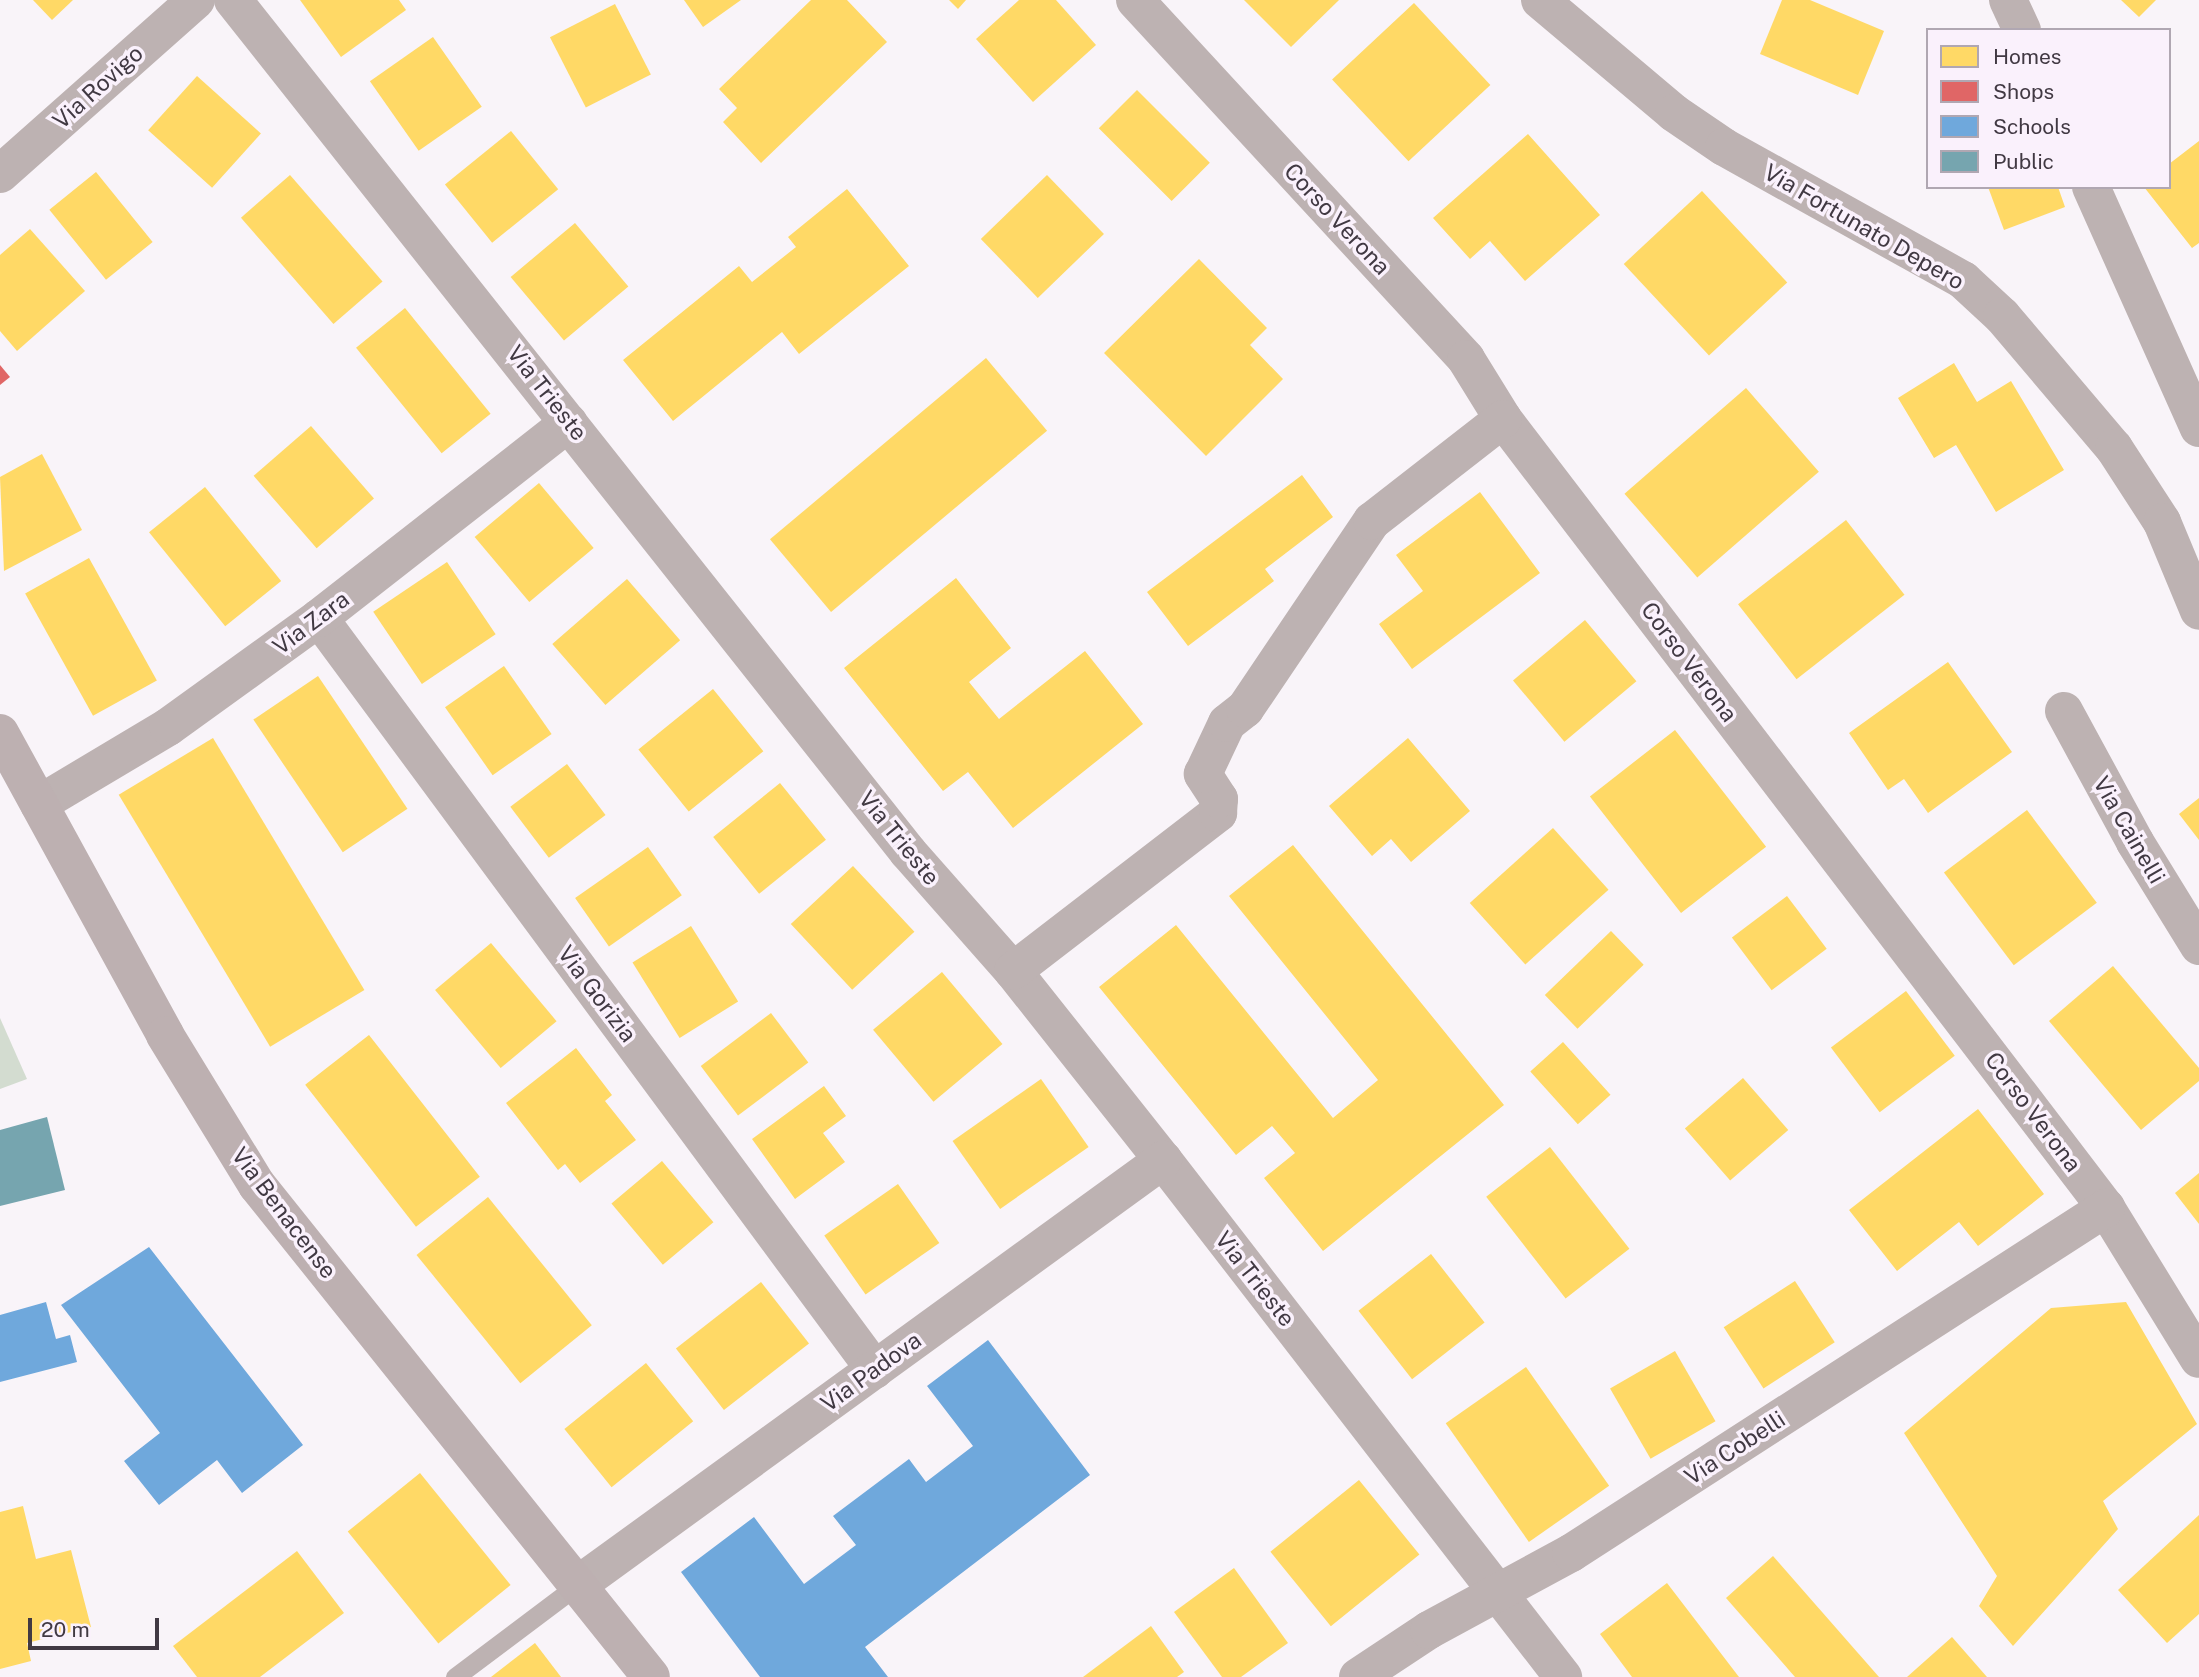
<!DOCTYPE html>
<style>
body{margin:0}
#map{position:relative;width:2199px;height:1677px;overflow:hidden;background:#f9f4f9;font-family:"Public Sans",sans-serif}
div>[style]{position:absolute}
.green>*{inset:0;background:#d3dcd0}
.homes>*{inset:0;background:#ffd966;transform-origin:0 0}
.shops>*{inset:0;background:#e06666}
.schools>*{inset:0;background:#6fa8dc}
.public>*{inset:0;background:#76a5af}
.lane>*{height:19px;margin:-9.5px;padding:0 9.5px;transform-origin:9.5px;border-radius:9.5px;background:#bdb2b2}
.street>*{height:38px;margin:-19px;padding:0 19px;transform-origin:19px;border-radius:19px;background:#bdb2b2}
.secondary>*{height:38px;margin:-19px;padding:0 19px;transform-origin:19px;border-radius:19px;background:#bdb0b1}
span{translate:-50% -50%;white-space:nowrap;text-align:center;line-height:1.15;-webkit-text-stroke:7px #faf1fc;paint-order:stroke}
.street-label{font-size:23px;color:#413943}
.legend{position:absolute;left:1926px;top:28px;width:245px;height:161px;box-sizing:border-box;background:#faf1fc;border:2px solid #b0a7b2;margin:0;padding:9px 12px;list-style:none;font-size:21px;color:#413943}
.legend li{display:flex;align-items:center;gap:14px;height:35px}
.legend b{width:35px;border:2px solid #b0a7b2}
.scale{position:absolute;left:28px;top:1618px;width:131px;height:32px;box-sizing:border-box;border:4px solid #413943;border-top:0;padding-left:9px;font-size:21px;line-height:24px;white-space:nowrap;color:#413943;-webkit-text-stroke:5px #faf1fc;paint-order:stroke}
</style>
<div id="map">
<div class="green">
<i style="clip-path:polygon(0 1018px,27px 1079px,0 1089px)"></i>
</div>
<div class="homes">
<i style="clip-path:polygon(33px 0,73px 0,52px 20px)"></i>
<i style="clip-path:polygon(300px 0,399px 0,406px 10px,341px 57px)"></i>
<i style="clip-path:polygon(684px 0,741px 0,703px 27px)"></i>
<i style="clip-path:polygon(811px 0,847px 0,887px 42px,761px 163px,723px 122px,737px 108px,719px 89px)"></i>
<i style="clip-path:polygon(949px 0,966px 0,958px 9px)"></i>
<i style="clip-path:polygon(1019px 0,1056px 0,1096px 45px,1033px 102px,976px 39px)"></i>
<i style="clip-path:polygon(1244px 0,1339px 0,1291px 47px)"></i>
<i style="clip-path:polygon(1782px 0,1810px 0,1884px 31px,1858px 95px,1760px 54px)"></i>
<i style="clip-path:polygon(2121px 0,2156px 0,2139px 17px)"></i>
<i style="left:1414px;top:3px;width:112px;height:112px;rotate:47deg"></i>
<i style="left:615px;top:4px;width:79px;height:73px;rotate:63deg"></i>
<i style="left:433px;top:37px;width:85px;height:77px;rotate:55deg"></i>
<i style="left:197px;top:76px;width:86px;height:73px;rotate:42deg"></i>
<i style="left:1137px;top:90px;width:103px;height:54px;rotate:45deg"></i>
<i style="left:511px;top:131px;width:75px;height:85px;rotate:51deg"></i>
<i style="clip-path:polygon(1528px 134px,1600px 215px,1525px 281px,1490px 241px,1470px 259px,1433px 218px)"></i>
<i style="clip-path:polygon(2199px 141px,2199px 243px,2192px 248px,2144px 187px,2169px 187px,2169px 164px)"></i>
<i style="left:96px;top:172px;width:90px;height:60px;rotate:51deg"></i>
<i style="left:290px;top:175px;width:141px;height:65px;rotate:49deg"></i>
<i style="left:1047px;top:175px;width:82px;height:92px;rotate:46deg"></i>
<i style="clip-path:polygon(1988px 187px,2058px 187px,2065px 207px,2004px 230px)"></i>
<i style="clip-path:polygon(847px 189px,909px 266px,799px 354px,782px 332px,673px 421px,623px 360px,739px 266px,752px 282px,796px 247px,788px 237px)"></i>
<i style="left:1702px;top:191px;width:125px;height:107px;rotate:47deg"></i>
<i style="left:575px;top:223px;width:83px;height:84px;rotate:50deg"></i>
<i style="clip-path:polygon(30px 229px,85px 291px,17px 351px,0 331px,0 255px)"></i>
<i style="clip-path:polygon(1199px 259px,1267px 328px,1250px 345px,1283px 379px,1206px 456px,1104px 353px)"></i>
<i style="left:405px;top:308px;width:136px;height:63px;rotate:51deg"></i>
<i style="left:986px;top:358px;width:95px;height:282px;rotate:50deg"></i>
<i style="clip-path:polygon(1954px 363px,1977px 402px,2011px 381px,2064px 470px,1996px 512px,1956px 445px,1934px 458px,1898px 398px)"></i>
<i style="left:1746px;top:388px;width:111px;height:161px;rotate:49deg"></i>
<i style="left:311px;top:426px;width:96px;height:76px;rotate:49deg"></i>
<i style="clip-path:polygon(42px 454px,82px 530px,4px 571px,0 477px)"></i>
<i style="clip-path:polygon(1302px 475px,1333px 517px,1265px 569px,1274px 581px,1188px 646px,1147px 592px)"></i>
<i style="left:539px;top:483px;width:85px;height:84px;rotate:50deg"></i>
<i style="left:205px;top:487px;width:121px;height:72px;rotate:51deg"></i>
<i style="clip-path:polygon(1480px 492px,1540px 573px,1412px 669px,1379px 624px,1423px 591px,1396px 555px)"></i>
<i style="left:1846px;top:520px;width:95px;height:137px;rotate:52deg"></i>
<i style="left:89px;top:558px;width:140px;height:73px;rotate:61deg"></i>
<i style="left:447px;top:562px;width:87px;height:89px;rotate:56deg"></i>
<i style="clip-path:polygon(956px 578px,1011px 648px,969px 682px,999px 719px,1085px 651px,1143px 724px,1013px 828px,968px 772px,943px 791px,844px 668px)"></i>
<i style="left:627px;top:579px;width:81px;height:99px;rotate:49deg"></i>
<i style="left:1585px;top:620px;width:80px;height:94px;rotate:50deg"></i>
<i style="clip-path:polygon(1948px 662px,2012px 752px,1928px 813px,1904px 779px,1888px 790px,1849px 733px)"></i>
<i style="left:504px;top:666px;width:83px;height:72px;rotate:55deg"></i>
<i style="left:318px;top:676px;width:160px;height:78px;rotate:56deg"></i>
<i style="left:713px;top:689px;width:80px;height:96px;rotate:51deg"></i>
<i style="left:1675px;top:730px;width:148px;height:108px;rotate:52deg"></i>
<i style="left:213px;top:738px;width:294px;height:110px;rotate:59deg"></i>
<i style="clip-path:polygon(1408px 738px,1470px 811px,1411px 862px,1391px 839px,1372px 856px,1329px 806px)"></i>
<i style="left:567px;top:764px;width:64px;height:71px;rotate:53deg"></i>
<i style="left:780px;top:783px;width:73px;height:86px;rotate:51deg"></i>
<i style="clip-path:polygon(2199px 798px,2199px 840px,2179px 814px)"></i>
<i style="left:2027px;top:810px;width:116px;height:104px;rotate:53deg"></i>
<i style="left:1553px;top:828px;width:83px;height:112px;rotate:48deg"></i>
<i style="clip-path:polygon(1293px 845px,1504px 1105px,1323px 1251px,1264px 1178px,1295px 1153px,1272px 1126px,1236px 1155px,1099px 987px,1176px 925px,1333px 1118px,1378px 1080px,1229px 896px)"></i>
<i style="left:648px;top:847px;width:59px;height:89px;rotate:55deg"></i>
<i style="left:853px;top:866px;width:90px;height:85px;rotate:47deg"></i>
<i style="left:1787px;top:896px;width:66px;height:69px;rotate:53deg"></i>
<i style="left:691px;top:926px;width:89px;height:69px;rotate:58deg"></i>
<i style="left:1611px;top:931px;width:47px;height:92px;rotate:46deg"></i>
<i style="left:491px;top:943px;width:102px;height:73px;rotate:50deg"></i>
<i style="clip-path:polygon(2113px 966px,2199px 1068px,2199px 1081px,2141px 1130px,2049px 1021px)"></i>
<i style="left:942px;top:972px;width:94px;height:90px;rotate:50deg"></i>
<i style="left:1906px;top:991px;width:81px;height:94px;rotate:53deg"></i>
<i style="left:771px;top:1013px;width:62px;height:88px;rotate:53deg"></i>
<i style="left:369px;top:1035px;width:180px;height:81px;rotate:52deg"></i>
<i style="left:1563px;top:1042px;width:71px;height:44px;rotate:48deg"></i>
<i style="clip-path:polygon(576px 1048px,612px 1095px,605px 1101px,636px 1140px,580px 1183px,565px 1164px,558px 1170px,506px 1103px)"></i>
<i style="left:1743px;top:1078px;width:69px;height:77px;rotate:49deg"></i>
<i style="left:1041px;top:1079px;width:83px;height:108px;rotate:55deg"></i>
<i style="clip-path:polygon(824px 1086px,846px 1116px,823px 1133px,845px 1162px,795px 1199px,752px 1139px)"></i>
<i style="clip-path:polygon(1978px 1109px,2044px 1194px,1978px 1246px,1959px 1222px,1897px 1271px,1849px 1210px)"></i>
<i style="left:1550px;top:1147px;width:129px;height:81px;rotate:52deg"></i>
<i style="left:662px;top:1161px;width:80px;height:66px;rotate:50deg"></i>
<i style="clip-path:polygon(2199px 1173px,2199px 1224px,2175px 1193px)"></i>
<i style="left:898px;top:1184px;width:72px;height:90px;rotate:55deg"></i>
<i style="left:488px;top:1197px;width:165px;height:92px;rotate:51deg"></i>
<i style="left:1431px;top:1254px;width:87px;height:92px;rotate:52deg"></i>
<i style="left:1795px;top:1281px;width:73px;height:85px;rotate:57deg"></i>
<i style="left:761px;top:1282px;width:78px;height:108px;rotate:52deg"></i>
<i style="clip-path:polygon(2126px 1302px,2197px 1424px,2103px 1501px,2118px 1529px,2013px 1646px,1979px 1606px,1997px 1576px,1904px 1433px,2051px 1308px)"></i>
<i style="left:1675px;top:1351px;width:81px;height:75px;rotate:60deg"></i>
<i style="left:646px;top:1363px;width:75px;height:105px;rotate:51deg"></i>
<i style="left:1526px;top:1367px;width:145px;height:98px;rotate:55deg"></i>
<i style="left:420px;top:1473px;width:144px;height:93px;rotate:51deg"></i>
<i style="left:1359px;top:1480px;width:96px;height:114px;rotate:51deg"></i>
<i style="clip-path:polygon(23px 1506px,36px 1559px,71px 1550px,91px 1627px,27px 1643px,31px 1661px,0 1669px,0 1512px)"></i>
<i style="clip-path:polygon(2199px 1515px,2199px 1614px,2167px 1643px,2118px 1590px)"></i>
<i style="clip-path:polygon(297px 1551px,344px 1613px,260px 1677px,197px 1677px,173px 1646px)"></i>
<i style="clip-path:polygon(1773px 1556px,1879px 1677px,1795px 1677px,1726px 1598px)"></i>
<i style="clip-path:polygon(1234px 1568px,1288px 1643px,1241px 1677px,1222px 1677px,1174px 1612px)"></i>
<i style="clip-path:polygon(1667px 1583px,1739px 1677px,1632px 1677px,1600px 1634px)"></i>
<i style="clip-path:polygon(1151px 1626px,1184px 1672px,1177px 1677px,1083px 1677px)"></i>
<i style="clip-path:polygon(1952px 1637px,1987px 1677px,1907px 1677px)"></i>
<i style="clip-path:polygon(535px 1643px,561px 1677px,491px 1677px)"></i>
</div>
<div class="shops">
<i style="clip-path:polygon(0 365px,10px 377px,0 385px)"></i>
</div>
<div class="schools">
<i style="clip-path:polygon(149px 1247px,303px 1445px,242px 1493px,217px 1460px,159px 1505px,124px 1461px,160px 1433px,61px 1305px)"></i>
<i style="clip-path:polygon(46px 1302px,56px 1339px,70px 1335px,77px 1362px,0 1382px,0 1315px)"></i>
<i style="clip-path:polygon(988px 1340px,1090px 1475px,865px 1647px,888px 1677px,760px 1677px,681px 1572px,754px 1517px,804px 1584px,856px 1545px,833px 1516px,909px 1459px,926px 1482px,973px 1446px,927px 1386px)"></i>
</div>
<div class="public">
<i style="clip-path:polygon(47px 1117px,65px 1190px,0 1206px,0 1130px)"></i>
</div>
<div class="lane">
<i style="left:455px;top:1677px;width:155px;rotate:-36.9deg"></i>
</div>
<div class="street">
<i style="left:233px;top:0;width:1087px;rotate:51.61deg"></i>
<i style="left:908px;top:852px;width:159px;rotate:48.6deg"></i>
<i style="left:1013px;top:971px;width:241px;rotate:51.6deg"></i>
<i style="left:1163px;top:1160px;width:654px;rotate:52.27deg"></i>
<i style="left:1135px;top:0;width:488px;rotate:47.3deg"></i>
<i style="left:1466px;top:359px;width:70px;rotate:58.3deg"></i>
<i style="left:1503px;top:419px;width:993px;rotate:52.61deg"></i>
<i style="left:2106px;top:1208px;width:177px;rotate:58.4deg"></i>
<i style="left:1540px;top:0;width:175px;rotate:40.1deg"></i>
<i style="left:1674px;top:113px;width:60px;rotate:34.2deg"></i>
<i style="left:1724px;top:147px;width:274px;rotate:29.1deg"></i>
<i style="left:1963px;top:280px;width:53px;rotate:42.7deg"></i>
<i style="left:2002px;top:316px;width:173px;rotate:49.7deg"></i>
<i style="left:2114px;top:448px;width:88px;rotate:57deg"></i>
<i style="left:2162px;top:522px;width:96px;rotate:67.4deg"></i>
<i style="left:2008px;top:0;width:33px;rotate:65deg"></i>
<i style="left:0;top:174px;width:262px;rotate:-41.6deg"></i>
<i style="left:2091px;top:187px;width:264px;rotate:65.9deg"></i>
<i style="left:319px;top:618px;width:935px;rotate:53.52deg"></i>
<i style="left:2064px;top:711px;width:149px;rotate:61.5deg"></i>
<i style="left:2135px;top:842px;width:122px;rotate:58.4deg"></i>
<i style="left:39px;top:804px;width:150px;rotate:-30.8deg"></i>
<i style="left:168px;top:727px;width:186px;rotate:-35.8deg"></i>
<i style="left:319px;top:618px;width:317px;rotate:-38deg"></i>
<i style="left:1013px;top:971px;width:259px;rotate:-37.6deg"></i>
<i style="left:1218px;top:813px;width:14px;rotate:-86deg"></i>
<i style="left:1219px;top:799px;width:30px;rotate:-123deg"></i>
<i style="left:1203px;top:774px;width:56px;rotate:-64.8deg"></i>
<i style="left:1227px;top:723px;width:23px;rotate:-38deg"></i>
<i style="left:1245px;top:709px;width:227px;rotate:-56deg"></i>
<i style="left:1372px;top:521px;width:166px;rotate:-37.9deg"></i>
<i style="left:579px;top:1584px;width:722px;rotate:-35.98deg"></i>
<i style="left:1358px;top:1677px;width:85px;rotate:-33.5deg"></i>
<i style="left:1429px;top:1630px;width:162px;rotate:-28.5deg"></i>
<i style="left:1571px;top:1553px;width:637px;rotate:-32.82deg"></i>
</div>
<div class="secondary">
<i style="left:0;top:733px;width:344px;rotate:61.3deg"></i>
<i style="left:165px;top:1035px;width:176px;rotate:58.5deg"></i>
<i style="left:257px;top:1185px;width:630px;rotate:51.31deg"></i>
</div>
<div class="street-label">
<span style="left:98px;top:87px;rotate:-42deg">Via Rovigo</span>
<span style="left:1337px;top:219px;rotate:47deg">Corso Verona</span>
<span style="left:1864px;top:227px;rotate:30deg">Via Fortunato Depero</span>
<span style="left:547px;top:393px;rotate:52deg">Via Trieste</span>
<span style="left:311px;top:623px;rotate:-37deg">Via Zara</span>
<span style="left:1689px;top:662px;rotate:53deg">Corso Verona</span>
<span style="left:2129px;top:830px;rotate:60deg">Via Cainelli</span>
<span style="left:899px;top:838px;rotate:51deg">Via Trieste</span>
<span style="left:597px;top:994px;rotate:53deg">Via Gorizia</span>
<span style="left:2033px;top:1112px;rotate:53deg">Corso Verona</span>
<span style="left:284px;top:1213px;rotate:53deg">Via Benacense</span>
<span style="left:1255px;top:1279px;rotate:52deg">Via Trieste</span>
<span style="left:871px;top:1372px;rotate:-36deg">Via Padova</span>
<span style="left:1735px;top:1448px;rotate:-33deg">Via Cobelli</span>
</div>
<ul class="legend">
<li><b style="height:19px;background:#ffd966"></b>Homes</li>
<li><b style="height:19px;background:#e06666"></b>Shops</li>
<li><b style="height:19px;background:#6fa8dc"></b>Schools</li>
<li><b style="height:19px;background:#76a5af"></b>Public</li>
</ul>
<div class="scale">20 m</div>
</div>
